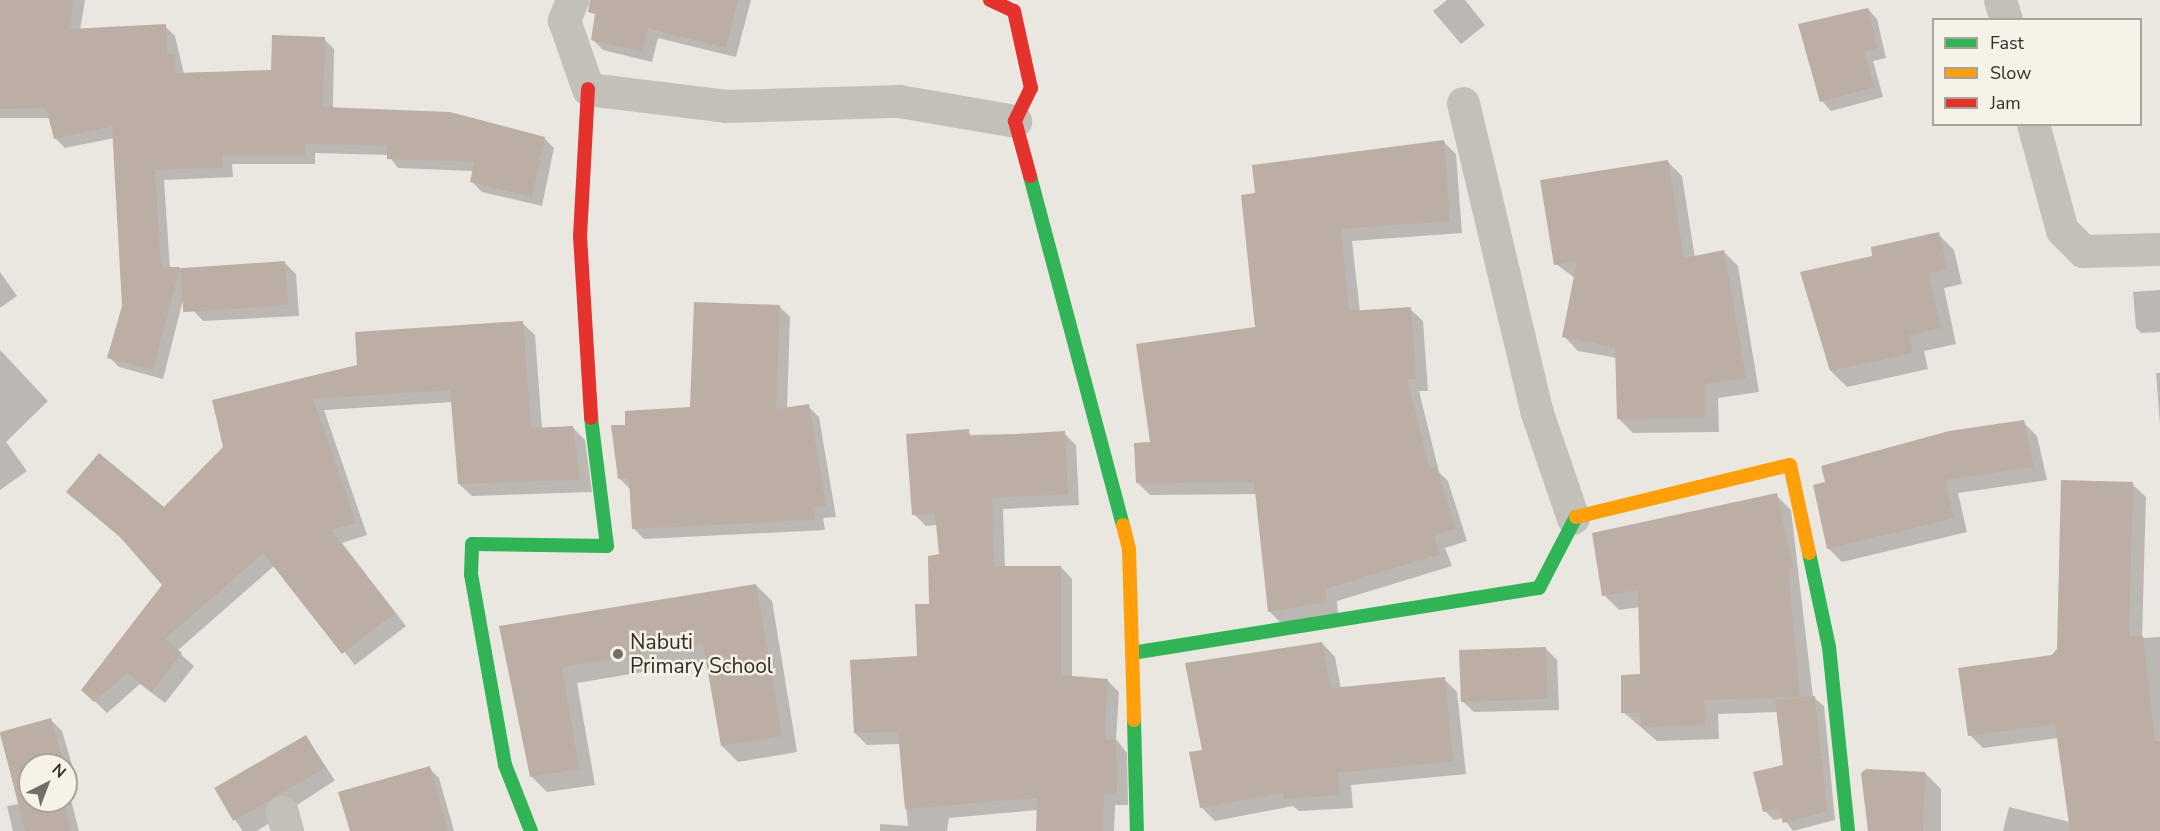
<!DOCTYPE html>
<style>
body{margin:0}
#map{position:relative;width:2160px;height:831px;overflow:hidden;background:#eae7e0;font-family:"Nunito Sans",sans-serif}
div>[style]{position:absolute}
.shadow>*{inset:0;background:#0003;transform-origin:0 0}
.building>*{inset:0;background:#bcaea4;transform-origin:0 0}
.street>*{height:33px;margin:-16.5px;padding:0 16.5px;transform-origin:16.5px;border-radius:16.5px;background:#c3bfb9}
.fast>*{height:14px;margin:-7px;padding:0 7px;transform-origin:7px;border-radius:7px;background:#30b455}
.slow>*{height:14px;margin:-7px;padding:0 7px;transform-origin:7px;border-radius:7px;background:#ff9f0a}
.jam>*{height:14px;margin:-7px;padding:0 7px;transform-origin:7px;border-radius:7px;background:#e5322d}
.dots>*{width:16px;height:16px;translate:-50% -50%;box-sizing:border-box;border:3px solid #f7f2e8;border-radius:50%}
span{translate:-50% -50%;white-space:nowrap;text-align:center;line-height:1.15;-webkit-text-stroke:5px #f7f2e8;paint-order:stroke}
.poi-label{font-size:21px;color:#332d28}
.left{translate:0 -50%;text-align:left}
.legend{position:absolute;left:1932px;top:18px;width:210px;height:108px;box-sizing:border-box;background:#f7f2e8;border:2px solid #a9a39b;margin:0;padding:8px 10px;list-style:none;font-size:18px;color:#332d28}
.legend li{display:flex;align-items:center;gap:12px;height:30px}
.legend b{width:30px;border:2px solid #a9a39b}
.north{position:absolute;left:18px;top:753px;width:60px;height:60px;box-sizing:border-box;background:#f7f2e8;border:2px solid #a9a39b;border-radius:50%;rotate:42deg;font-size:16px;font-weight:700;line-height:24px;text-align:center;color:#332d28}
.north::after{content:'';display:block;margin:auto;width:21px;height:27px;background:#736e68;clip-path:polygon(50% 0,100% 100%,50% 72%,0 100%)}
</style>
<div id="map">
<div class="shadow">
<i style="clip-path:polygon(0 0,85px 0,80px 30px,165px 26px,175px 36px,184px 74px,273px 72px,324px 39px,334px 49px,333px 109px,544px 138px,554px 148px,542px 206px,482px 192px,472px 182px,474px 171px,398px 168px,388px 155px,315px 153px,315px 164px,232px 164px,233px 177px,164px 180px,170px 269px,285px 263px,296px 274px,299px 316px,203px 321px,192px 309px,186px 288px,163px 379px,119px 367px,109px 357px,124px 306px,114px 138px,65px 148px,55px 138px,50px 118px,0 118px)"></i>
<i style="clip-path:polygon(601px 0,751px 0,736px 57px,658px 38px,652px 62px,603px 50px,592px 39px)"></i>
<i style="clip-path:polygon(1447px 0,1465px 0,1485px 25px,1461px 44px,1433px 11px)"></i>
<i style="clip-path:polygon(1868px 9px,1877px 19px,1886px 58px,1873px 61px,1883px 97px,1831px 111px,1822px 101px)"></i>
<i style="clip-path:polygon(1443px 141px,1456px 154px,1462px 233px,1352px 241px,1360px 312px,1410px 309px,1423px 321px,1428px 391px,1419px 391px,1439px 472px,1448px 481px,1467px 541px,1445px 548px,1452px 566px,1337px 601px,1338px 614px,1282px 624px,1270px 612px,1257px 494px,1150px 495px,1137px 482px,1152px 444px,1257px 328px,1242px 197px)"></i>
<i style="clip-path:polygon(1667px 161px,1682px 176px,1695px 258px,1724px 252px,1738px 266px,1759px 392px,1718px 398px,1719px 432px,1633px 433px,1619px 419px,1617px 358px,1578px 351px,1564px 336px,1575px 278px,1556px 264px)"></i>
<i style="clip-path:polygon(1938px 234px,1954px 250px,1962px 284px,1944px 288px,1956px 344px,1924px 351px,1928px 369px,1847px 387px,1831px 371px,1874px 257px)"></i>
<i style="clip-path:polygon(0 272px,17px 296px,0 308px)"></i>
<i style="clip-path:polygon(2160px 290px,2160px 332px,2141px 333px,2136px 328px,2133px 292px)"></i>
<i style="clip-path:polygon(779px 306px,790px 317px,787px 409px,808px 406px,819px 417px,836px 517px,823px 518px,825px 530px,644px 539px,633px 528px,630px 489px,619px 478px,627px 426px,692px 409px)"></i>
<i style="clip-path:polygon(522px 323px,535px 335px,542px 429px,573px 428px,585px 440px,592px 492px,472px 496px,459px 484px,453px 402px,324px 410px,367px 535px,342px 543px,406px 626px,355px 665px,275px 565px,177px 651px,194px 666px,165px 703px,140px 684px,107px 713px,83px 690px,164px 585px,128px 544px,68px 492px,164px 509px,225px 447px,359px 366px)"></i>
<i style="clip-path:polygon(0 350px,48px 401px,6px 442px,27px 471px,0 490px)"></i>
<i style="clip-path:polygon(2156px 373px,2160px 373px,2160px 425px)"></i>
<i style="clip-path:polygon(2023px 422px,2037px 436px,2047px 480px,1958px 493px,1967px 532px,1842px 562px,1828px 548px)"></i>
<i style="clip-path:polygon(1064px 433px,1076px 445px,1079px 505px,1003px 509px,1005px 567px,1061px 567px,1072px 579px,1072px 678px,1107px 680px,1119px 692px,1116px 739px,1127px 753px,1128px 805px,1115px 805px,1114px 831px,1037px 831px,1038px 810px,949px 818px,947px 831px,880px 831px,880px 824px,908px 826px,900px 744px,867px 745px,855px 733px,919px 658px,941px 555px,938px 525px,926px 526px,914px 514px,907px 436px)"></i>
<i style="clip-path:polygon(2132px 484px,2146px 497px,2142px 638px,2160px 637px,2160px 831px,2003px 831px,2009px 807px,2070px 822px,2058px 738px,1983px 748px,1970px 735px,2058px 649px)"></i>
<i style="clip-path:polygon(1776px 495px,1791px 510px,1813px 697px,1824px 706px,1835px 820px,1793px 831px,1783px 818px,1774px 820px,1765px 811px,1784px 766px,1778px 712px,1718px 714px,1719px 739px,1657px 741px,1623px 712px,1641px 675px,1640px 607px,1619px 610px,1604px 595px)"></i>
<i style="clip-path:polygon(756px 585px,772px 601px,797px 752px,738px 762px,722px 746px,708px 661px,577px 683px,595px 785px,547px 792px,531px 776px,501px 627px)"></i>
<i style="clip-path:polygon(1322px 643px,1335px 657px,1341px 689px,1444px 679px,1457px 692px,1466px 774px,1351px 785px,1353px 808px,1299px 811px,1293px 806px,1215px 821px,1202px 808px,1204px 751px)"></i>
<i style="clip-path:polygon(1546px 649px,1557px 660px,1559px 710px,1474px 712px,1462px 701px)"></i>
<i style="clip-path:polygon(50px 719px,62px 731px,73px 768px,30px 765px,30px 801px,66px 801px,66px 781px,79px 831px,13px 831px,7px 806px,19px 804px,0 734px)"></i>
<i style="left:306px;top:736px;width:53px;height:105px;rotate:57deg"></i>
<i style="clip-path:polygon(429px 768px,439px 778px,454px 831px,352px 831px)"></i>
<i style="clip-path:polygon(1925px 773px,1941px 789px,1941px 831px,1869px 831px)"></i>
</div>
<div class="building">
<i style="clip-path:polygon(0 0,74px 0,69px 29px,166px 24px,167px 54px,175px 54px,175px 73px,271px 70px,272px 35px,325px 37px,323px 107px,450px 112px,545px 137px,532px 197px,470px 182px,474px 162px,387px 159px,387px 146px,306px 144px,305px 155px,222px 155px,223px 168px,155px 170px,161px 267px,180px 267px,153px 370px,107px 358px,122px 306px,112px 126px,54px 139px,46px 108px,0 109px)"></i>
<i style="clip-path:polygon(590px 0,738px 0,726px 48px,648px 28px,642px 52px,591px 40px,595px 14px,588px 12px)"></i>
<i style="clip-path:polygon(1868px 8px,1878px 49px,1864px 52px,1874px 87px,1820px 102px,1798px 24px)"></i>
<i style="clip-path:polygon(1444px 140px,1450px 221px,1341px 229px,1349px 311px,1411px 307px,1416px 379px,1407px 379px,1430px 469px,1436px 467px,1456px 529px,1434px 535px,1440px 554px,1325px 589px,1327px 602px,1268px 612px,1254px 482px,1136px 483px,1134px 443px,1150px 442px,1136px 344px,1255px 327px,1241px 195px,1255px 193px,1252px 165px)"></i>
<i style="clip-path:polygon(1668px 160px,1684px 258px,1724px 250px,1746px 378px,1705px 384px,1705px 418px,1617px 419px,1615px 347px,1562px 337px,1577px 261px,1554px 265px,1540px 180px)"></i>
<i style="clip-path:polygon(1939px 232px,1947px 269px,1928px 273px,1941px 328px,1909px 335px,1913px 353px,1830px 371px,1800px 272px,1872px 256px,1871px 247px)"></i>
<i style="left:285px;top:261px;width:44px;height:105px;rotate:86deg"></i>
<i style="clip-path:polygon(694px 302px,780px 305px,776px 409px,809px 404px,826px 506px,813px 507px,815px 520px,632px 529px,629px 479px,618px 479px,611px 425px,625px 425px,625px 411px,690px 407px)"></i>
<i style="clip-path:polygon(523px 321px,531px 428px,573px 426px,580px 480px,458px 484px,450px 390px,313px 399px,356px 523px,331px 530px,395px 613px,342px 654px,263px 553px,165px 639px,182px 653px,152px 692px,127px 673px,94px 702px,81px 690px,162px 585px,120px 537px,66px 492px,99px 453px,164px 507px,223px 447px,212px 400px,357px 365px,355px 332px)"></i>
<i style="clip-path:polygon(2024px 420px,2034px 467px,1945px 480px,1954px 518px,1827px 549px,1813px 485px,1825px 482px,1821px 466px,1949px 431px)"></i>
<i style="clip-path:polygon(969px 429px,970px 437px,1065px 431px,1068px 494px,992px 498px,994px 566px,1061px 566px,1061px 675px,1108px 679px,1105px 727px,1106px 739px,1116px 740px,1117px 794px,1104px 794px,1103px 831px,1036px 831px,1037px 798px,905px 809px,898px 732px,854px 733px,850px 660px,917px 656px,915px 604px,929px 604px,928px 556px,939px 554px,935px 514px,912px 515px,906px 434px)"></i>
<i style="clip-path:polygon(2061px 480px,2133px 482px,2129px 636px,2143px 636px,2155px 741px,2160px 741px,2160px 831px,2070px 831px,2055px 724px,1968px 736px,1958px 668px,2052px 655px,2057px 649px)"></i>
<i style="clip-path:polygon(1777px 493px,1793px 568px,1788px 569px,1800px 697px,1704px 700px,1705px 725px,1641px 727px,1640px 713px,1621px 713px,1621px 675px,1640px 674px,1638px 590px,1602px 596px,1592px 533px)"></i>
<i style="clip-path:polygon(756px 584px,782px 736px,721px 746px,703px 644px,562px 667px,579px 769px,530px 777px,499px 626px)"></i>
<i style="clip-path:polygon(1322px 642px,1331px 688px,1445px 677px,1453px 761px,1338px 773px,1340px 795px,1284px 799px,1283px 793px,1200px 808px,1189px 752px,1202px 750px,1185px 663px)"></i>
<i style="left:1546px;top:647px;width:52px;height:87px;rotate:88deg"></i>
<i style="clip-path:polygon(1815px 696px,1821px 756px,1816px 756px,1822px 758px,1827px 811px,1783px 823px,1779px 808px,1763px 812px,1753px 772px,1783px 765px,1775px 700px)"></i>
<i style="clip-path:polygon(51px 718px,62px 757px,53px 759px,54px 765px,30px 765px,30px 801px,63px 801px,71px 831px,25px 831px,0 732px)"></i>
<i style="left:306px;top:735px;width:38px;height:106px;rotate:60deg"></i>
<i style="clip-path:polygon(430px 766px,448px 831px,350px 831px,338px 792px)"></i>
<i style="clip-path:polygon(1866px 769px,1925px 772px,1923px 831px,1868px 831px,1861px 773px)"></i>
</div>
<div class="street">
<i style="left:572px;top:0;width:22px;rotate:112deg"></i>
<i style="left:564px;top:20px;width:73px;rotate:70.8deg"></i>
<i style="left:588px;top:89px;width:139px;rotate:7deg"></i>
<i style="left:726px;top:106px;width:173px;rotate:-1.7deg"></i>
<i style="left:899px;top:101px;width:118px;rotate:9.8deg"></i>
<i style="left:2000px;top:0;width:21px;rotate:73deg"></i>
<i style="left:1463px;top:103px;width:316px;rotate:76.6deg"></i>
<i style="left:1536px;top:410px;width:114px;rotate:71.1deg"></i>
<i style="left:2033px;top:124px;width:110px;rotate:74.7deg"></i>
<i style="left:2062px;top:230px;width:30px;rotate:45deg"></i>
<i style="left:2083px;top:251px;width:77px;rotate:-1.5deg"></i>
<i style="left:282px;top:812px;width:20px;rotate:75deg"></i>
</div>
<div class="fast">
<i style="left:1030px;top:176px;width:361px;rotate:75.1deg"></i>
<i style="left:1809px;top:553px;width:96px;rotate:78deg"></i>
<i style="left:1829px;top:647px;width:185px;rotate:84.1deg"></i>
<i style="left:1132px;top:653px;width:412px;rotate:-9.1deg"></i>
<i style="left:1539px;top:588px;width:80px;rotate:-62.5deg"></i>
<i style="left:1134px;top:720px;width:111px;rotate:88.5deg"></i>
<i style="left:531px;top:831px;width:71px;rotate:-111.5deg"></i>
<i style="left:505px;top:765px;width:193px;rotate:-100.1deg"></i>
<i style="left:471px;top:575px;width:31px;rotate:-88deg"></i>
<i style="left:472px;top:544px;width:135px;rotate:0.8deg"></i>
<i style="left:607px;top:546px;width:129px;rotate:-97.1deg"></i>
</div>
<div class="slow">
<i style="left:1576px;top:517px;width:220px;rotate:-13.7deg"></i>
<i style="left:1790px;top:465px;width:90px;rotate:77.8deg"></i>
<i style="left:1123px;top:525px;width:25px;rotate:76deg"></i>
<i style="left:1129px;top:549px;width:171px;rotate:88.3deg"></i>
</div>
<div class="jam">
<i style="left:990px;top:0;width:26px;rotate:25deg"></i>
<i style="left:1014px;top:11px;width:79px;rotate:77.6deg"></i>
<i style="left:1031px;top:88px;width:37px;rotate:116deg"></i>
<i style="left:1015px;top:121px;width:57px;rotate:74.7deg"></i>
<i style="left:588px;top:89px;width:147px;rotate:93.1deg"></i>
<i style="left:580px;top:236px;width:182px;rotate:86.5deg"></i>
</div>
<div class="dots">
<i style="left:618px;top:654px;background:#736e68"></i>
</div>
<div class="poi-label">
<span class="left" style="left:630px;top:654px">Nabuti<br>Primary School</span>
</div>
<ul class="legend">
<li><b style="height:8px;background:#30b455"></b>Fast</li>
<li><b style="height:8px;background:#ff9f0a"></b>Slow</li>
<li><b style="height:8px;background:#e5322d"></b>Jam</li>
</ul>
<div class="north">N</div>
</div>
